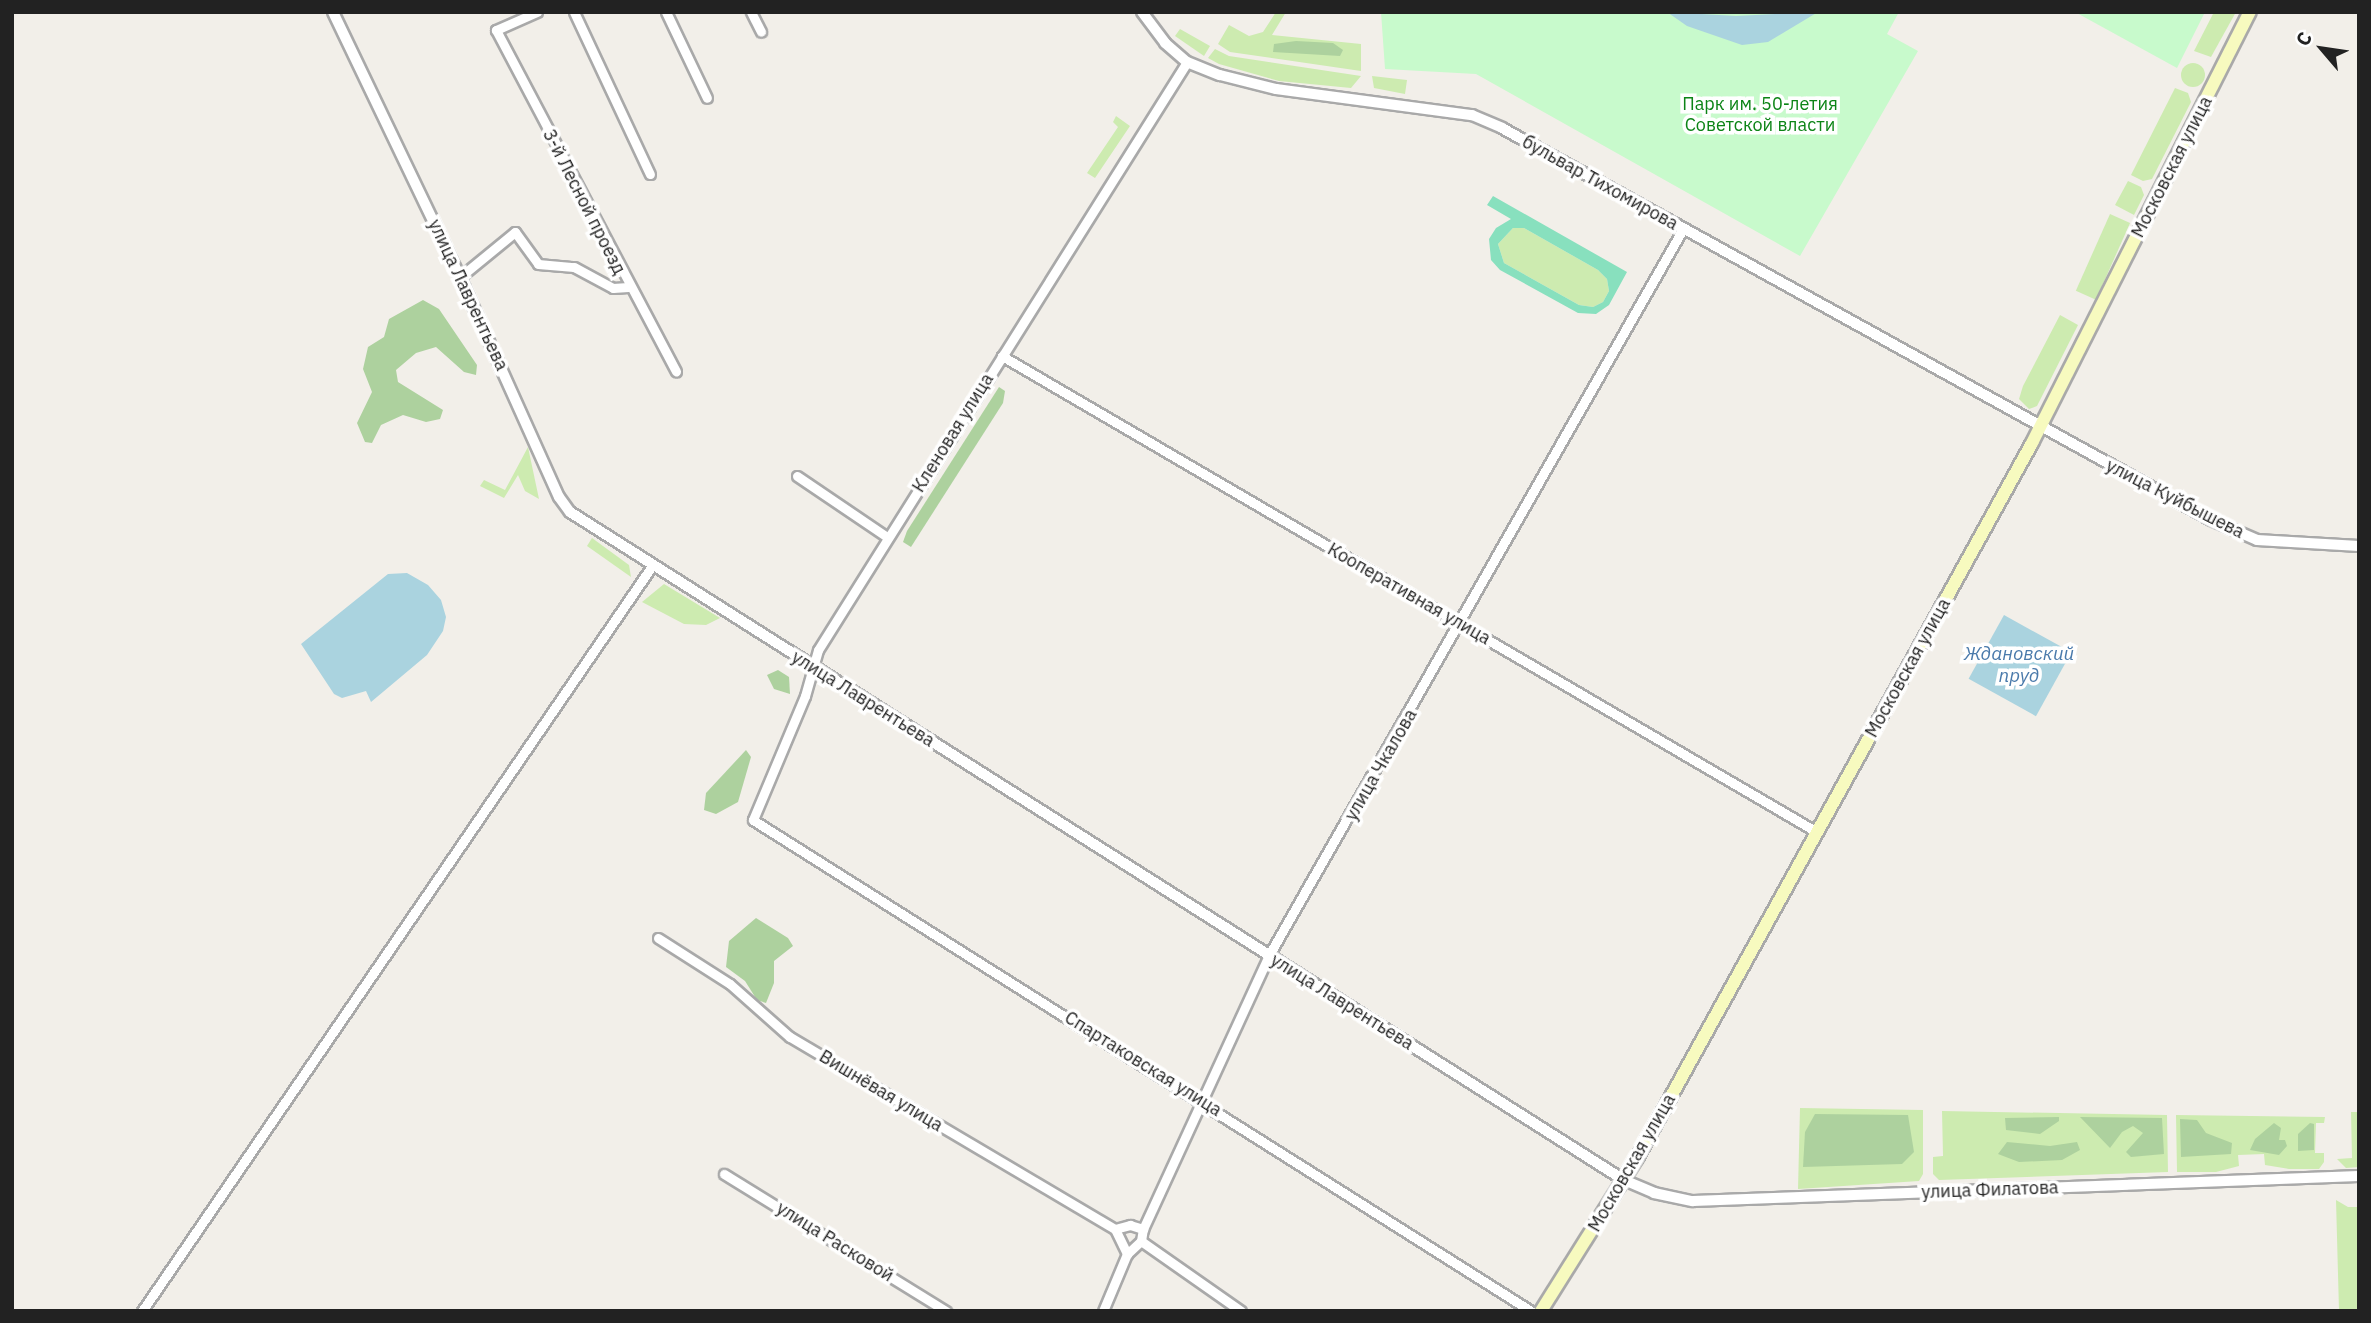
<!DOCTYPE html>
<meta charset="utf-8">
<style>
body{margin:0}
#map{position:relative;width:2371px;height:1323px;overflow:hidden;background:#f2efe9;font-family:"IBM Plex Sans",sans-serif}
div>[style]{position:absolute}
.grass>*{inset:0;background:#cdebb0;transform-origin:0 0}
.round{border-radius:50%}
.forest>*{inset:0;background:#add19e}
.park>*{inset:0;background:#c8facc}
.pitch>*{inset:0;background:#88e0be}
.water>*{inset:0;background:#aad3df;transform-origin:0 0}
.roads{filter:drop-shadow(2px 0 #a9a9a9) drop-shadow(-2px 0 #a9a9a9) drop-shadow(0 2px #a9a9a9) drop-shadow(0 -2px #a9a9a9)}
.minor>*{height:9px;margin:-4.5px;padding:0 4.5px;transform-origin:4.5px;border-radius:4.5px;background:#fff}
.tertiary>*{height:10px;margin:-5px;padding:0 5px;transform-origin:5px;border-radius:5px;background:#fff}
.secondary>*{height:12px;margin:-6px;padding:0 6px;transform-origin:6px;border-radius:6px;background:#f7fabf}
span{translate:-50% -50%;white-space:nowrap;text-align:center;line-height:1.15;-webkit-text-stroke:7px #fff;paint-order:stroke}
.park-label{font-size:18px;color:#0c8416}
.street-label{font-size:18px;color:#222}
.water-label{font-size:19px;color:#4a7aab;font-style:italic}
.frame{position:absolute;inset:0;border:14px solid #222;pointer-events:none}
.north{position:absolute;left:2287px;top:14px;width:70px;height:70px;-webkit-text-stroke:5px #fff;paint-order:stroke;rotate:299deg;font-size:19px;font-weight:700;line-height:28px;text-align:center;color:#222}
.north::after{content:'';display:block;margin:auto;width:24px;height:32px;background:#222;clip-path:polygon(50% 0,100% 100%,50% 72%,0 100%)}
</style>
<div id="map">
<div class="grass">
<i style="clip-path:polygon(1276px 12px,1286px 12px,1272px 35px,1361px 44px,1361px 71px,1230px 52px,1218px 44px,1229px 25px,1249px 36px,1263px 32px)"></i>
<i style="clip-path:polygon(2214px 12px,2236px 12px,2211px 57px,2194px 51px)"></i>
<i style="clip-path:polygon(1180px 29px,1210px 46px,1204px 56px,1175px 36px)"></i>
<i style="clip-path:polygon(1215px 49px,1229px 56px,1361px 76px,1351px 88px,1279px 81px,1219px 64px,1208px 58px)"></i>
<i class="round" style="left:2181px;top:63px;width:24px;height:24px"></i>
<i style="clip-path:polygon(1372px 76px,1407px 80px,1405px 94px,1374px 88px)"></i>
<i style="clip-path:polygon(2175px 88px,2188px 93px,2191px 102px,2152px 179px,2143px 181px,2131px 175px)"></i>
<i style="clip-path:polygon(1116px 116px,1130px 126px,1095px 178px,1087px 173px,1118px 127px,1113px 122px)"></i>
<i style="clip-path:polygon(2128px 181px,2141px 187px,2144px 195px,2134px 215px,2115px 205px)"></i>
<i style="left:2110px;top:214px;width:22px;height:84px;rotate:24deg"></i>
<i style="clip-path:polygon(1513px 228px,1524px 228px,1598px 270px,1607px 279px,1609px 291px,1603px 302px,1593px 307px,1579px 305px,1504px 263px,1498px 244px)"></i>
<i style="clip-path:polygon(2060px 315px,2078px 325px,2037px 406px,2029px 409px,2019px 399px,2023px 386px)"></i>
<i style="clip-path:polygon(528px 447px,539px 499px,525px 491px,518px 475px,504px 498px,480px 486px,484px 480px,505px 490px)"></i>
<i style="clip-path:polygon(592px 538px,629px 565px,631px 577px,587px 546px)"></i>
<i style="clip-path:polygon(664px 584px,720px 618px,706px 625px,684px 624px,642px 602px)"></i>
<i style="clip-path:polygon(1800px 1108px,1923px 1110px,1923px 1174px,1919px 1181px,1798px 1189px)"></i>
<i style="clip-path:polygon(1942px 1111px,2167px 1115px,2168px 1172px,1939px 1180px,1933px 1174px,1933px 1157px,1943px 1156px)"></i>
<i style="clip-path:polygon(2351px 1112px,2359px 1112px,2359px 1167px,2346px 1168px,2337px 1159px,2352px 1158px)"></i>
<i style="clip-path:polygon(2176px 1115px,2325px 1117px,2324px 1123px,2316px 1123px,2315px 1153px,2324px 1153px,2324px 1162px,2319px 1169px,2289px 1169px,2265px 1165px,2264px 1154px,2238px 1155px,2239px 1166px,2216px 1172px,2177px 1172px)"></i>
<i style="clip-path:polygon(2336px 1200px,2348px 1207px,2359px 1207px,2359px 1311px,2339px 1311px)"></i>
</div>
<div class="forest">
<i style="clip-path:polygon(1296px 41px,1333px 43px,1343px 50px,1340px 56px,1273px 52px,1274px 44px)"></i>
<i style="clip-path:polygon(423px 300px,439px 309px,477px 365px,476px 375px,464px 372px,436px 347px,416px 353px,396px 370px,398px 382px,443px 410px,440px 419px,426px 422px,403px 415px,381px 425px,372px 443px,365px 442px,357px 423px,372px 392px,363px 369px,368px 347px,384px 337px,389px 319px)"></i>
<i style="clip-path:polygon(999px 387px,1005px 391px,1003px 403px,911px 547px,903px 542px,907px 531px)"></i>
<i style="clip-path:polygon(778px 670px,789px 677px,790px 694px,774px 689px,767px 675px)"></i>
<i style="clip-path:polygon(746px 750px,751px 757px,738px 802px,716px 814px,704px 810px,706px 793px)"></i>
<i style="clip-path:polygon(756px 918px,788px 938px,793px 946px,774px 961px,774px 983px,766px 1003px,757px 1000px,745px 981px,726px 967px,729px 941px)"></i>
<i style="clip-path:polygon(1815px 1114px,1908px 1115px,1914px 1152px,1902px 1164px,1803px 1167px,1805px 1132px)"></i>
<i style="clip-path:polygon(2059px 1117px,2059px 1121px,2040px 1134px,2006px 1130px,2005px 1118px)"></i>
<i style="clip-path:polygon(2080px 1117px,2162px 1118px,2164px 1154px,2131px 1157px,2126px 1152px,2143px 1133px,2133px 1126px,2122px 1132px,2110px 1148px)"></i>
<i style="clip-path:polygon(2180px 1119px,2197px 1120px,2206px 1133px,2232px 1143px,2231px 1154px,2181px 1157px)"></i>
<i style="clip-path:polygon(2274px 1123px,2281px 1128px,2279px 1140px,2285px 1140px,2287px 1146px,2279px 1155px,2250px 1150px,2255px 1139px)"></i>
<i style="clip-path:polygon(2310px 1123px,2314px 1124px,2314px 1150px,2298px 1151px,2298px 1134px)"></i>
<i style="clip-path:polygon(2007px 1142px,2050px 1146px,2077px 1142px,2080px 1150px,2062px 1160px,2019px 1162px,1998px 1154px)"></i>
</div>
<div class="park">
<i style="clip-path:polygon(1381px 12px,1899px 12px,1887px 34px,1918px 51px,1800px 256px,1476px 74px,1385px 69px)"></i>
<i style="clip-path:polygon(2075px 12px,2205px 12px,2177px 68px)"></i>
</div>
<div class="pitch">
<i style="clip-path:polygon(evenodd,1493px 196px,1627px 272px,1609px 305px,1596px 314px,1578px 313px,1500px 270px,1491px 260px,1489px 239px,1496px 228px,1511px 219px,1487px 205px,1493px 196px,1513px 228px,1524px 228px,1598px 270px,1607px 279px,1609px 291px,1603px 302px,1593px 307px,1579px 305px,1504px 263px,1498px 244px,1513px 228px)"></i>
</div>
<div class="water">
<i style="clip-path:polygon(1667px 12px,1736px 16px,1818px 12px,1768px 42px,1742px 45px,1687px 26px)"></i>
<i style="clip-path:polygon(407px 573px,428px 585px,441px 600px,446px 617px,443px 631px,427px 655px,371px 702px,366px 691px,342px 698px,334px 694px,301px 644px,388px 574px)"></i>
<i style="left:2004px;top:615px;width:77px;height:73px;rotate:29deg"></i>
</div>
<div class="roads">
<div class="minor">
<i style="left:537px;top:12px;width:45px;rotate:156.3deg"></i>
<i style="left:496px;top:30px;width:386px;rotate:62.2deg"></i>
<i style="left:574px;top:12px;width:179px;rotate:64.9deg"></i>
<i style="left:666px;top:12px;width:95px;rotate:64.5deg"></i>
<i style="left:751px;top:12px;width:22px;rotate:63deg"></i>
<i style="left:1187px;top:62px;width:694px;rotate:122.11deg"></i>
<i style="left:818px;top:650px;width:48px;rotate:105.8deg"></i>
<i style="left:805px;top:696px;width:134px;rotate:112.8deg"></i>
<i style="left:753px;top:820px;width:920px;rotate:32.26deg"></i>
<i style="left:460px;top:277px;width:71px;rotate:-39.3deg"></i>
<i style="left:515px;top:232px;width:39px;rotate:54deg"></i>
<i style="left:538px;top:264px;width:36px;rotate:5deg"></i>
<i style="left:574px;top:267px;width:44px;rotate:28.3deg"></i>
<i style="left:613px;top:288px;width:15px;rotate:-4deg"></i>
<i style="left:1002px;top:356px;width:944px;rotate:30.29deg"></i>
<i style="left:797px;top:476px;width:109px;rotate:34.1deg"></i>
<i style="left:658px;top:938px;width:85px;rotate:32.6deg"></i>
<i style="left:730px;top:984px;width:80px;rotate:41.5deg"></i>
<i style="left:790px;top:1037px;width:377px;rotate:30.6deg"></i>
<i style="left:1115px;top:1229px;width:28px;rotate:64deg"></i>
<i style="left:724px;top:1174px;width:261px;rotate:31.7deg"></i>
<i style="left:1115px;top:1229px;width:16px;rotate:-15deg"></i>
<i style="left:1130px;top:1225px;width:14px;rotate:17deg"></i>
<i style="left:1141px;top:1241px;width:122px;rotate:35deg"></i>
<i style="left:142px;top:1311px;width:903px;rotate:-55.61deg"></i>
<i style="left:1103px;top:1311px;width:62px;rotate:-67.2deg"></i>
<i style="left:1127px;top:1254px;width:19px;rotate:-43deg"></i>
<i style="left:1141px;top:1241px;width:12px;rotate:-81deg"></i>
<i style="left:1143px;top:1229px;width:302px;rotate:-65.3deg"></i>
<i style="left:1269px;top:955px;width:836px;rotate:-60.31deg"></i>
</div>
<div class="tertiary">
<i style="left:333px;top:12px;width:294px;rotate:64.4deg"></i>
<i style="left:460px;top:277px;width:241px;rotate:65.8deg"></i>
<i style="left:559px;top:497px;width:19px;rotate:54deg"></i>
<i style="left:570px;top:512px;width:1248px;rotate:32.37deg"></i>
<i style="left:1624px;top:1180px;width:33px;rotate:23deg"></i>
<i style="left:1654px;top:1193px;width:40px;rotate:12deg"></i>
<i style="left:1693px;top:1201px;width:666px;rotate:-2.15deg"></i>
<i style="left:1142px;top:12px;width:39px;rotate:53deg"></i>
<i style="left:1165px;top:43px;width:29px;rotate:41deg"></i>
<i style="left:1187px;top:62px;width:35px;rotate:22deg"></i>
<i style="left:1220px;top:75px;width:58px;rotate:14deg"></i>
<i style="left:1276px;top:89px;width:198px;rotate:7.6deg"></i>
<i style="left:1472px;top:115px;width:33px;rotate:23deg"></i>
<i style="left:1502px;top:128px;width:810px;rotate:28.94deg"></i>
<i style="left:2211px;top:520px;width:50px;rotate:23.5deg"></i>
<i style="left:2257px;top:540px;width:102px;rotate:3.4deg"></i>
</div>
<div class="secondary">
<i style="left:1541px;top:1311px;width:181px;rotate:-57.9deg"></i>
<i style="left:1637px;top:1158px;width:817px;rotate:-61.08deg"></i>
<i style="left:2032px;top:443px;width:483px;rotate:-63.2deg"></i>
</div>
</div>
<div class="park-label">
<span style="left:1760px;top:115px">Парк им. 50-летия<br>Советской власти</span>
</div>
<div class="street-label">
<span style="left:2172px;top:167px;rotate:-63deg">Московская улица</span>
<span style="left:1600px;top:183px;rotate:29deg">бульвар Тихомирова</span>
<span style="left:584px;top:202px;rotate:63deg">3-й Лесной проезд</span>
<span style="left:468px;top:295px;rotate:65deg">улица Лаврентьева</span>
<span style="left:953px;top:433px;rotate:-58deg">Кленовая улица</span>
<span style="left:2175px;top:499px;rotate:27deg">улица Куйбышева</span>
<span style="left:1409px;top:594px;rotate:30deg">Кооперативная улица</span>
<span style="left:1908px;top:668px;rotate:-61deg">Московская улица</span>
<span style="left:863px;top:699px;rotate:32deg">улица Лаврентьева</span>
<span style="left:1381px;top:765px;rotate:-60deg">улица Чкалова</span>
<span style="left:1342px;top:1002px;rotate:32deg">улица Лаврентьева</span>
<span style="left:1143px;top:1064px;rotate:32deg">Спартаковская улица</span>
<span style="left:881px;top:1091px;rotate:31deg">Вишнёвая улица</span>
<span style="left:1632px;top:1163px;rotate:-60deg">Московская улица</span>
<span style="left:1990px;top:1190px;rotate:-2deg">улица Филатова</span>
<span style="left:835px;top:1242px;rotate:32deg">улица Расковой</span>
</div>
<div class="water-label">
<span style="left:2019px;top:665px">Ждановский<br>пруд</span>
</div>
<div class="frame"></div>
<div class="north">С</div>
</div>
